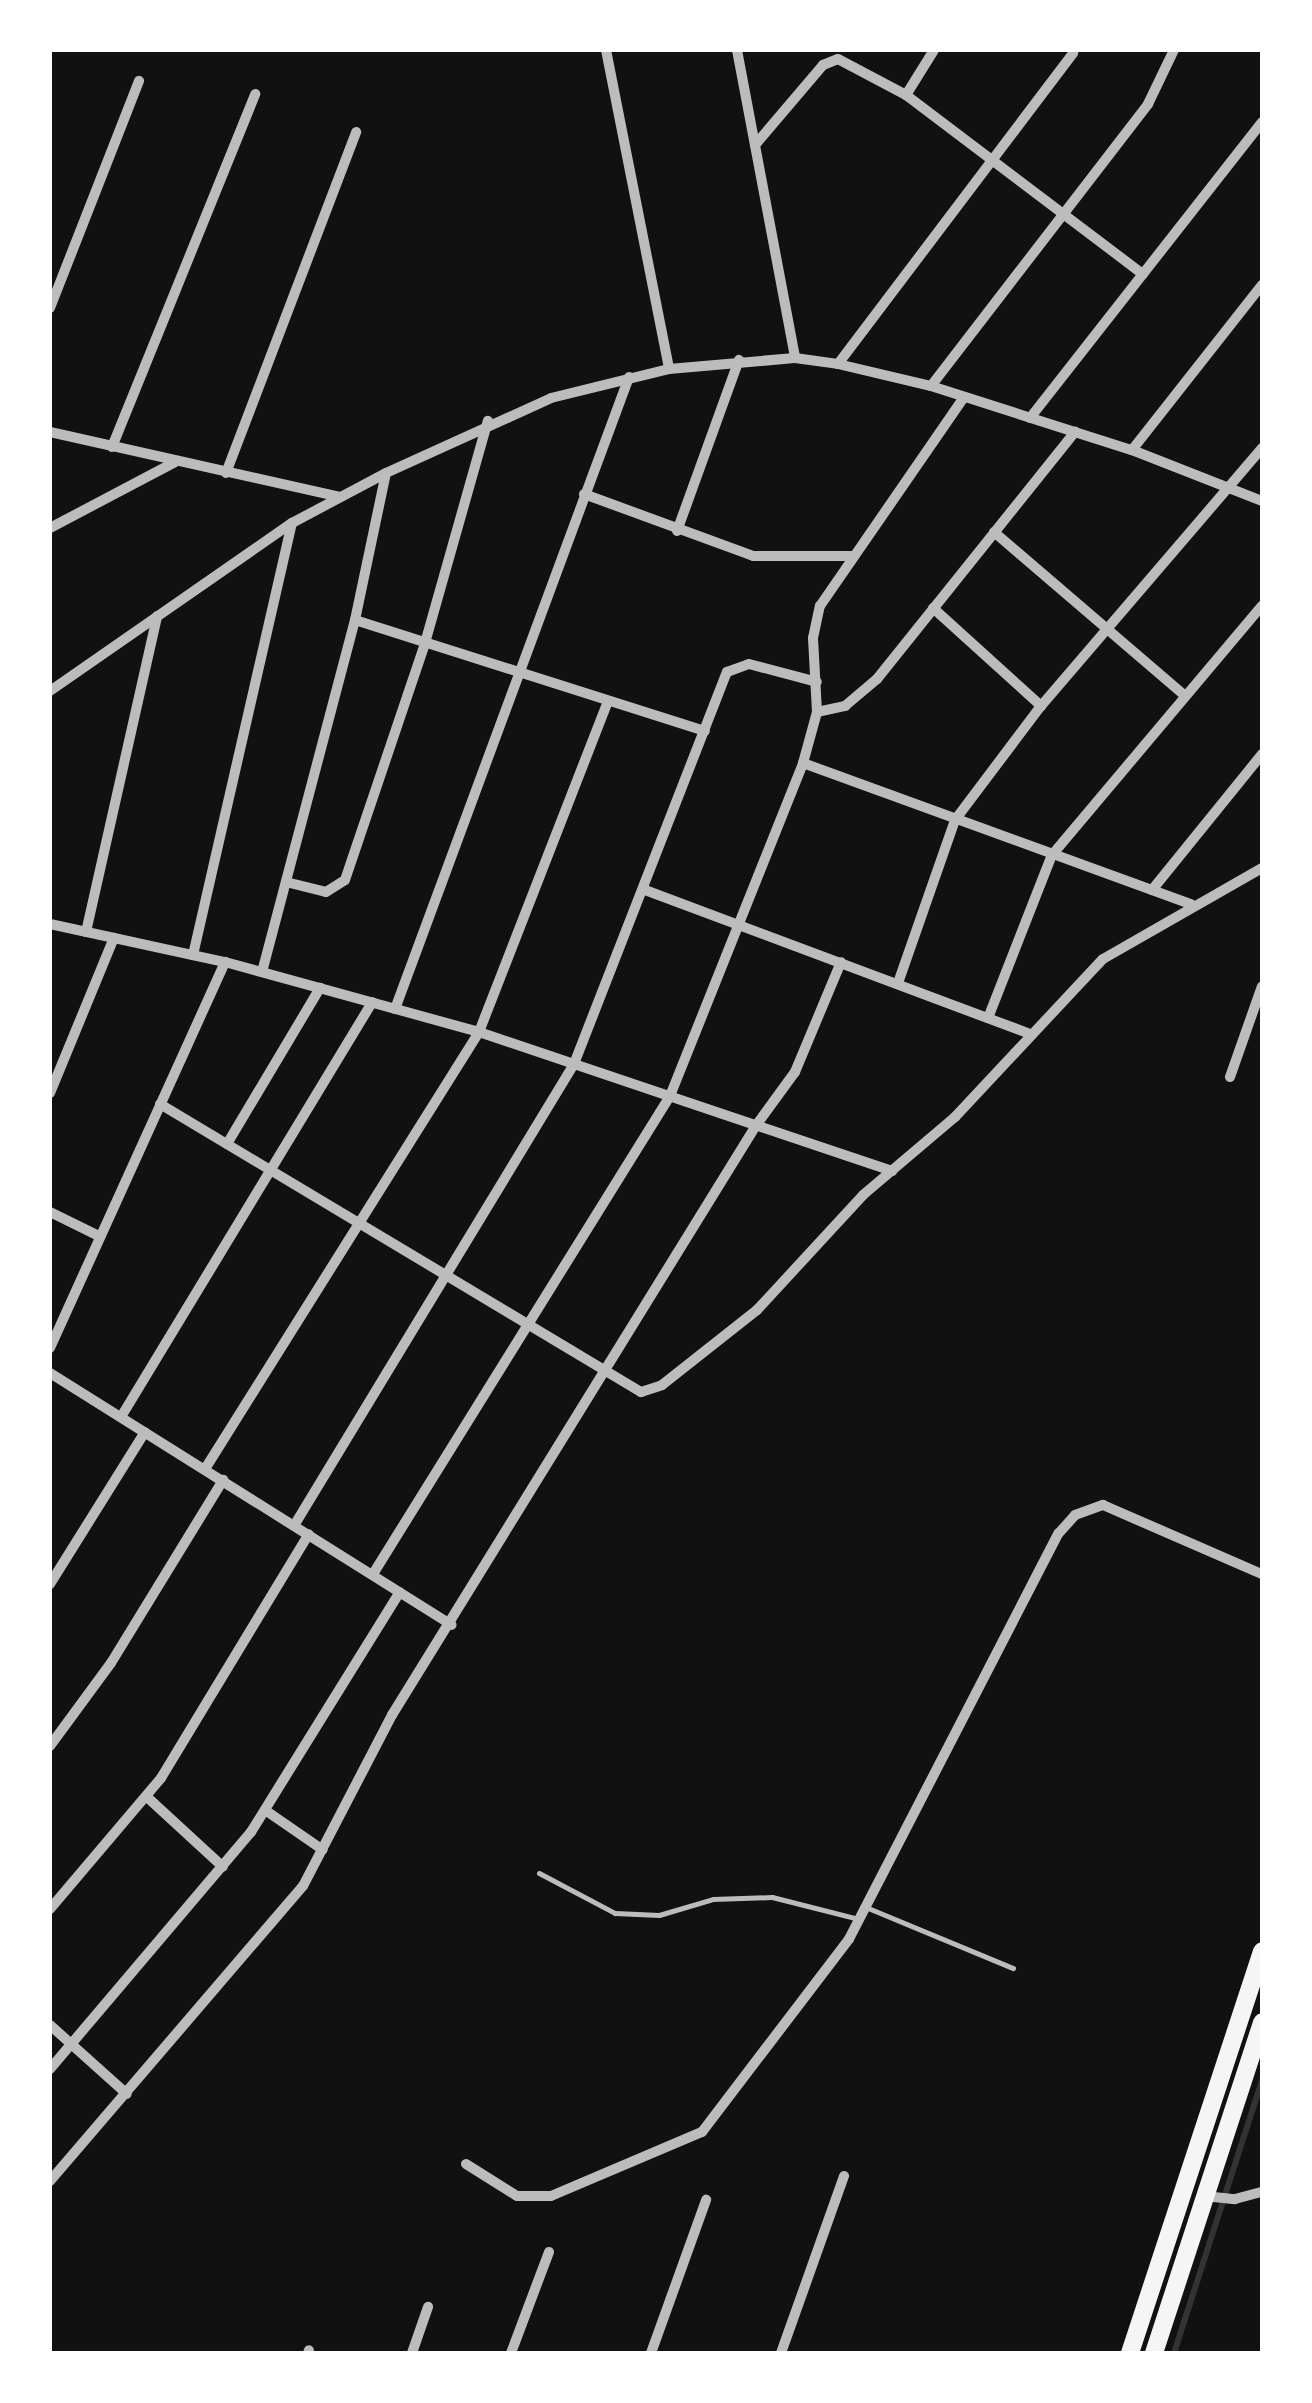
<!DOCTYPE html>
<style>
body{margin:0}
#map{position:relative;width:1312px;height:2403px;overflow:hidden;background:#111;font-family:"Noto Sans",sans-serif}
div>[style]{position:absolute}
.stream>*{height:6px;margin:-3px;padding:0 3px;transform-origin:3px;border-radius:3px;background:#333}
.service>*{height:5px;margin:-2.5px;padding:0 2.5px;transform-origin:2.5px;border-radius:2.5px;background:#bcbcbc}
.minor>*{height:10px;margin:-5px;padding:0 5px;transform-origin:5px;border-radius:5px;background:#bcbcbc}
.primary>*{height:18px;margin:-9px;padding:0 9px;transform-origin:9px;border-radius:9px;background:#f5f5f5}
span{translate:-50% -50%;white-space:nowrap;text-align:center;line-height:1.15;-webkit-text-stroke:9px #fff;paint-order:stroke}
.frame{position:absolute;inset:0;border:52px solid #fff;pointer-events:none}
</style>
<div id="map">
<div class="stream">
<i style="left:1174px;top:2353px;width:287px;rotate:-72.1deg"></i>
</div>
<div class="service">
<i style="left:539px;top:1873px;width:86px;rotate:27.8deg"></i>
<i style="left:615px;top:1913px;width:44px;rotate:2.6deg"></i>
<i style="left:659px;top:1915px;width:56px;rotate:-16.5deg"></i>
<i style="left:713px;top:1899px;width:59px;rotate:-1.9deg"></i>
<i style="left:772px;top:1897px;width:90px;rotate:14.2deg"></i>
<i style="left:868px;top:1908px;width:157px;rotate:22.5deg"></i>
</div>
<div class="minor">
<i style="left:606px;top:50px;width:325px;rotate:78.8deg"></i>
<i style="left:737px;top:50px;width:313px;rotate:79.3deg"></i>
<i style="left:906px;top:95px;width:53px;rotate:-58.1deg"></i>
<i style="left:755px;top:145px;width:105px;rotate:-49.6deg"></i>
<i style="left:823px;top:65px;width:16px;rotate:-22deg"></i>
<i style="left:838px;top:59px;width:77px;rotate:27.9deg"></i>
<i style="left:906px;top:95px;width:297px;rotate:37.1deg"></i>
<i style="left:50px;top:308px;width:244px;rotate:-68.6deg"></i>
<i style="left:838px;top:364px;width:390px;rotate:-52.9deg"></i>
<i style="left:931px;top:386px;width:356px;rotate:-52.4deg"></i>
<i style="left:1148px;top:104px;width:60px;rotate:-64.3deg"></i>
<i style="left:1030px;top:418px;width:376px;rotate:-51.9deg"></i>
<i style="left:50px;top:432px;width:297px;rotate:12.6deg"></i>
<i style="left:112px;top:447px;width:381px;rotate:-67.9deg"></i>
<i style="left:1132px;top:450px;width:210px;rotate:-51.8deg"></i>
<i style="left:226px;top:473px;width:365px;rotate:-69.1deg"></i>
<i style="left:584px;top:494px;width:180px;rotate:20.1deg"></i>
<i style="left:753px;top:556px;width:99px"></i>
<i style="left:50px;top:528px;width:141px;rotate:-27.8deg"></i>
<i style="left:677px;top:531px;width:182px;rotate:-70.1deg"></i>
<i style="left:994px;top:532px;width:250px;rotate:40.6deg"></i>
<i style="left:933px;top:608px;width:146px;rotate:42.2deg"></i>
<i style="left:355px;top:620px;width:367px;rotate:17.6deg"></i>
<i style="left:50px;top:691px;width:295px;rotate:-34.8deg"></i>
<i style="left:292px;top:523px;width:106px;rotate:-28deg"></i>
<i style="left:386px;top:473px;width:181px;rotate:-24.4deg"></i>
<i style="left:551px;top:398px;width:122px;rotate:-13.8deg"></i>
<i style="left:669px;top:369px;width:126px;rotate:-5deg"></i>
<i style="left:795px;top:358px;width:43px;rotate:7.9deg"></i>
<i style="left:838px;top:364px;width:96px;rotate:13.3deg"></i>
<i style="left:931px;top:386px;width:211px;rotate:17.7deg"></i>
<i style="left:1132px;top:450px;width:140px;rotate:21.4deg"></i>
<i style="left:817px;top:712px;width:29px;rotate:-12deg"></i>
<i style="left:845px;top:706px;width:42px;rotate:-40.2deg"></i>
<i style="left:877px;top:679px;width:317px;rotate:-51.3deg"></i>
<i style="left:803px;top:763px;width:413px;rotate:20deg"></i>
<i style="left:286px;top:882px;width:41px;rotate:14deg"></i>
<i style="left:326px;top:892px;width:22px;rotate:-32deg"></i>
<i style="left:345px;top:880px;width:250px;rotate:-71.3deg"></i>
<i style="left:425px;top:643px;width:231px;rotate:-74.2deg"></i>
<i style="left:645px;top:890px;width:413px;rotate:20.5deg"></i>
<i style="left:1152px;top:890px;width:175px;rotate:-51deg"></i>
<i style="left:50px;top:924px;width:179px;rotate:12.3deg"></i>
<i style="left:225px;top:962px;width:263px;rotate:15.4deg"></i>
<i style="left:479px;top:1032px;width:436px;rotate:18.6deg"></i>
<i style="left:86px;top:932px;width:324px;rotate:-77.3deg"></i>
<i style="left:193px;top:955px;width:443px;rotate:-77.1deg"></i>
<i style="left:262px;top:972px;width:364px;rotate:-75.2deg"></i>
<i style="left:355px;top:620px;width:150px;rotate:-78.1deg"></i>
<i style="left:898px;top:983px;width:173px;rotate:-70.7deg"></i>
<i style="left:955px;top:820px;width:143px;rotate:-53deg"></i>
<i style="left:1041px;top:706px;width:340px;rotate:-49.4deg"></i>
<i style="left:395px;top:1009px;width:674px;rotate:-69.68deg"></i>
<i style="left:988px;top:1018px;width:175px;rotate:-68.6deg"></i>
<i style="left:1052px;top:855px;width:326px;rotate:-49.9deg"></i>
<i style="left:1230px;top:1077px;width:96px;rotate:-70.6deg"></i>
<i style="left:50px;top:1093px;width:168px;rotate:-67.6deg"></i>
<i style="left:160px;top:1104px;width:561px;rotate:30.91deg"></i>
<i style="left:641px;top:1392px;width:22px;rotate:-18deg"></i>
<i style="left:662px;top:1385px;width:121px;rotate:-38.3deg"></i>
<i style="left:757px;top:1310px;width:156px;rotate:-47.3deg"></i>
<i style="left:863px;top:1195px;width:121px;rotate:-40.3deg"></i>
<i style="left:955px;top:1117px;width:216px;rotate:-46.9deg"></i>
<i style="left:1103px;top:959px;width:183px;rotate:-29.8deg"></i>
<i style="left:227px;top:1144px;width:182px;rotate:-59.2deg"></i>
<i style="left:50px;top:1212px;width:55px;rotate:26.1deg"></i>
<i style="left:50px;top:1348px;width:424px;rotate:-65.6deg"></i>
<i style="left:50px;top:1373px;width:474px;rotate:32.1deg"></i>
<i style="left:121px;top:1417px;width:485px;rotate:-58.8deg"></i>
<i style="left:205px;top:1469px;width:516px;rotate:-57.91deg"></i>
<i style="left:479px;top:1032px;width:355px;rotate:-68.7deg"></i>
<i style="left:295px;top:1524px;width:538px;rotate:-58.76deg"></i>
<i style="left:574px;top:1064px;width:421px;rotate:-68.7deg"></i>
<i style="left:727px;top:672px;width:23px;rotate:-20deg"></i>
<i style="left:749px;top:664px;width:70px;rotate:14.8deg"></i>
<i style="left:373px;top:1574px;width:563px;rotate:-58.15deg"></i>
<i style="left:670px;top:1096px;width:359px;rotate:-68.2deg"></i>
<i style="left:803px;top:763px;width:53px;rotate:-74.6deg"></i>
<i style="left:817px;top:712px;width:74px;rotate:-93.1deg"></i>
<i style="left:813px;top:638px;width:33px;rotate:-78deg"></i>
<i style="left:820px;top:606px;width:254px;rotate:-55.4deg"></i>
<i style="left:50px;top:1584px;width:179px;rotate:-58deg"></i>
<i style="left:50px;top:1746px;width:103px;rotate:-53.7deg"></i>
<i style="left:111px;top:1663px;width:215px;rotate:-58.5deg"></i>
<i style="left:147px;top:1797px;width:103px;rotate:42.6deg"></i>
<i style="left:265px;top:1810px;width:70px;rotate:34.6deg"></i>
<i style="left:50px;top:1909px;width:172px;rotate:-49.7deg"></i>
<i style="left:161px;top:1778px;width:285px;rotate:-58.8deg"></i>
<i style="left:50px;top:2025px;width:103px;rotate:41.9deg"></i>
<i style="left:50px;top:2069px;width:311px;rotate:-49.7deg"></i>
<i style="left:251px;top:1832px;width:282px;rotate:-58.2deg"></i>
<i style="left:466px;top:2164px;width:60px;rotate:32.1deg"></i>
<i style="left:517px;top:2196px;width:34px"></i>
<i style="left:551px;top:2196px;width:164px;rotate:-23deg"></i>
<i style="left:702px;top:2132px;width:243px;rotate:-52.7deg"></i>
<i style="left:849px;top:1939px;width:457px;rotate:-62.7deg"></i>
<i style="left:1059px;top:1533px;width:24px;rotate:-48deg"></i>
<i style="left:1075px;top:1515px;width:30px;rotate:-20deg"></i>
<i style="left:1103px;top:1505px;width:173px;rotate:23.5deg"></i>
<i style="left:50px;top:2181px;width:389px;rotate:-49.4deg"></i>
<i style="left:303px;top:1886px;width:193px;rotate:-62.5deg"></i>
<i style="left:392px;top:1715px;width:691px;rotate:-58.31deg"></i>
<i style="left:755px;top:1127px;width:68px;rotate:-54deg"></i>
<i style="left:795px;top:1072px;width:119px;rotate:-67.3deg"></i>
<i style="left:1204px;top:2196px;width:31px;rotate:6deg"></i>
<i style="left:1235px;top:2199px;width:28px;rotate:-15deg"></i>
<i style="left:308px;top:2353px;width:3px;rotate:-72deg"></i>
<i style="left:412px;top:2353px;width:49px;rotate:-70.8deg"></i>
<i style="left:511px;top:2353px;width:108px;rotate:-69.4deg"></i>
<i style="left:651px;top:2353px;width:163px;rotate:-70.2deg"></i>
<i style="left:781px;top:2353px;width:188px;rotate:-70.4deg"></i>
</div>
<div class="primary">
<i style="left:1130px;top:2353px;width:423px;rotate:-71.8deg"></i>
<i style="left:1154px;top:2353px;width:348px;rotate:-71.9deg"></i>
</div>
<div class="frame"></div>
</div>
